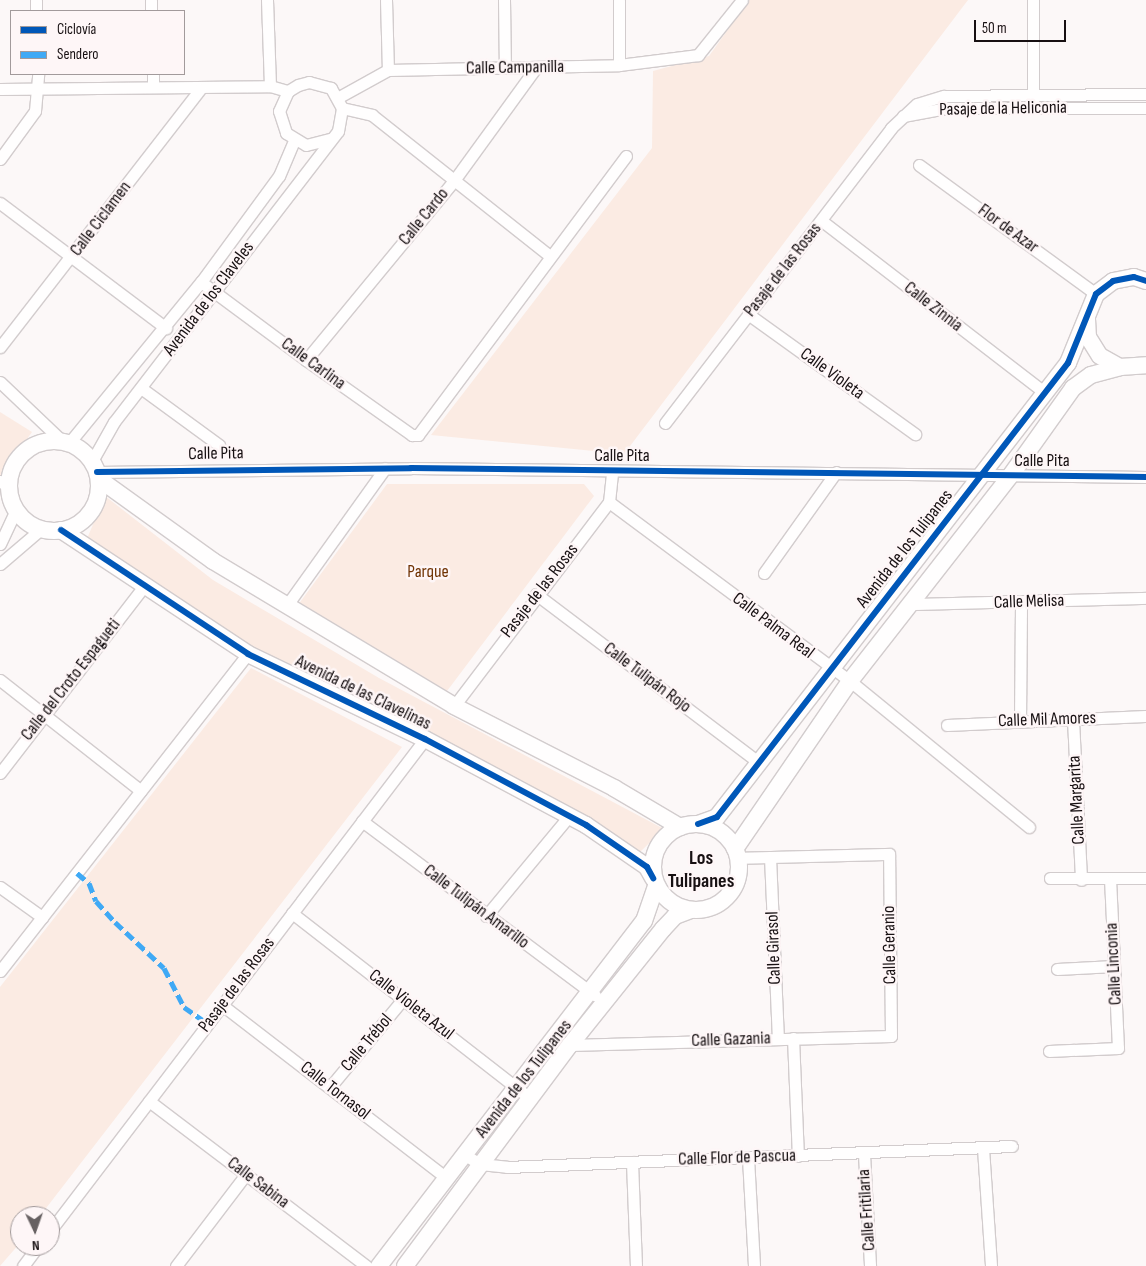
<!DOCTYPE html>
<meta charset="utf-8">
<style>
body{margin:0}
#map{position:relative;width:1146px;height:1266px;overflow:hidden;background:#fcf8f8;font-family:"Sofia Sans Condensed",sans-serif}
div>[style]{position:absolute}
.green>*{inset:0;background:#fbebe3}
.roads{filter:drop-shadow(1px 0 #d2cccd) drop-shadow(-1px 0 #d2cccd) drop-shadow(0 1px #d2cccd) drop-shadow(0 -1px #d2cccd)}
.street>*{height:11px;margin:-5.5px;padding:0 5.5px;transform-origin:5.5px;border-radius:5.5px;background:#fffefe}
.secondary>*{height:16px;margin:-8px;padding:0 8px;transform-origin:8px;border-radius:8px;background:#fffefe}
.secondary>.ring{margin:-8px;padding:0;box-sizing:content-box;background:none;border:16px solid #fffefe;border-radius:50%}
.quiet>*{height:5px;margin-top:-2.5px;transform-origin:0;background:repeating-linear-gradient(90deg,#3fa9f5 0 10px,transparent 0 15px)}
.cycleway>*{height:6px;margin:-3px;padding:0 3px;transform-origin:3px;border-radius:3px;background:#0057b8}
span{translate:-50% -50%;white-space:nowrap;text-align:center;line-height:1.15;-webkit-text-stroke:5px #fef6f7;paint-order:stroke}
.street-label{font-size:18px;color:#171012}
.park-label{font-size:18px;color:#703303}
.quarter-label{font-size:20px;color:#171012;font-weight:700}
.legend{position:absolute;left:10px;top:10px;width:175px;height:65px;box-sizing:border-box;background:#fef6f7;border:1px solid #a29a9b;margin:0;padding:6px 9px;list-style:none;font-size:15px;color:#171012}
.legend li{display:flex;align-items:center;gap:10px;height:25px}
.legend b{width:25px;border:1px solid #a29a9b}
.north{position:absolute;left:10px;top:1206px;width:50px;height:50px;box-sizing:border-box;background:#fef6f7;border:1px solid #a29a9b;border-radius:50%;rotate:177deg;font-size:14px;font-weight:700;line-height:20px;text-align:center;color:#171012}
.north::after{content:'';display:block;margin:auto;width:18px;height:22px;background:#676162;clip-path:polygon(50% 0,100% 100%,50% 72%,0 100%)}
.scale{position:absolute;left:974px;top:20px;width:92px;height:22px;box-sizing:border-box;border:2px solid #171012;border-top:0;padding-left:6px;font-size:15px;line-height:18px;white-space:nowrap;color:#171012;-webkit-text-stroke:4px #fef6f7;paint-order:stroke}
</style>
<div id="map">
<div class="green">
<i style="clip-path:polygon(749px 0,968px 0,624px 454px,431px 435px,652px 148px,653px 71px,709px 56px)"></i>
<i style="clip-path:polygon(0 412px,32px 432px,0 477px)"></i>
<i style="clip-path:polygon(387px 484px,584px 484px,594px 496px,444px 695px,295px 609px)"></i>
<i style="clip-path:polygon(105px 496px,213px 580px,379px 678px,664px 829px,641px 851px,641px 858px,423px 731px,340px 687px,244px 646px,86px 541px)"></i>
<i style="clip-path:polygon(251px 668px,402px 747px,40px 1216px,20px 1216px,20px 1243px,0 1266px,0 987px)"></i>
</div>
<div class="roads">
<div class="street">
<i style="left:36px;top:0;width:11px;rotate:90deg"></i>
<i style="left:151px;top:0;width:11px;rotate:90deg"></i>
<i style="left:267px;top:0;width:86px;rotate:88deg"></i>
<i style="left:386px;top:0;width:70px;rotate:88.4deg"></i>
<i style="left:504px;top:0;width:68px;rotate:89.2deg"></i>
<i style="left:619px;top:0;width:65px;rotate:90deg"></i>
<i style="left:1033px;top:0;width:101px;rotate:90deg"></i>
<i style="left:153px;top:74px;width:13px;rotate:90deg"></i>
<i style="left:0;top:89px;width:270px;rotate:-0.6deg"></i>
<i style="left:270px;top:86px;width:19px;rotate:16deg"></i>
<i style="left:339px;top:97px;width:56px;rotate:-28.9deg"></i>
<i style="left:388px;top:70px;width:231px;rotate:-1.2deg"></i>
<i style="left:619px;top:65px;width:80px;rotate:-7.2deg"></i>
<i style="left:698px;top:55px;width:70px;rotate:-51.3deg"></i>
<i style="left:342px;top:108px;width:31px;rotate:13deg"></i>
<i style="left:372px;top:115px;width:227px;rotate:38.4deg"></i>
<i style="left:903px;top:116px;width:45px;rotate:-10.3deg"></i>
<i style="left:947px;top:108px;width:199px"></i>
<i style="left:0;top:159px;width:59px;rotate:-53.9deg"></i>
<i style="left:35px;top:111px;width:37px;rotate:-85deg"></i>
<i style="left:919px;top:165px;width:219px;rotate:36.1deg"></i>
<i style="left:0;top:203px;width:208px;rotate:37deg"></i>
<i style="left:822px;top:221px;width:282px;rotate:37.6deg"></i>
<i style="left:201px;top:282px;width:131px;rotate:36.6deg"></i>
<i style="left:306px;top:360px;width:130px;rotate:35.3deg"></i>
<i style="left:412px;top:435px;width:6px"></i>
<i style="left:418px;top:435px;width:348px;rotate:-53.3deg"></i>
<i style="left:748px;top:314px;width:206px;rotate:35.7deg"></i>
<i style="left:0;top:347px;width:326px;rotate:-52.2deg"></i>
<i style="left:306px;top:360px;width:234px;rotate:-50.5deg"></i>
<i style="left:455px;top:179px;width:136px;rotate:-54deg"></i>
<i style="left:0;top:382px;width:86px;rotate:43.6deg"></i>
<i style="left:141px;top:388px;width:97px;rotate:36.2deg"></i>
<i style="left:665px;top:423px;width:372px;rotate:-52.5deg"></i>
<i style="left:891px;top:128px;width:35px;rotate:-43deg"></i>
<i style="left:917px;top:104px;width:28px;rotate:-17deg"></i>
<i style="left:944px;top:96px;width:202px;rotate:-0.6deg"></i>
<i style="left:69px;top:443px;width:208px;rotate:-50.7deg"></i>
<i style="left:201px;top:282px;width:132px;rotate:-53.7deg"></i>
<i style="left:279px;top:176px;width:39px;rotate:-67deg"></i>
<i style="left:92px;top:461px;width:45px;rotate:-60.6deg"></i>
<i style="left:114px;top:422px;width:367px;rotate:-52.4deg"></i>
<i style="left:338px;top:131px;width:23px;rotate:-80deg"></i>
<i style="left:342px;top:108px;width:23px;rotate:-119deg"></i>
<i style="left:331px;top:88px;width:23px;rotate:-165deg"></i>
<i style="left:309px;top:82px;width:11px;rotate:165deg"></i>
<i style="left:298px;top:85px;width:12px;rotate:149deg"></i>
<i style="left:288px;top:91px;width:22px;rotate:114deg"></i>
<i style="left:279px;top:111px;width:23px;rotate:72deg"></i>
<i style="left:286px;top:133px;width:23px;rotate:31deg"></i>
<i style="left:306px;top:145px;width:25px;rotate:-14deg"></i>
<i style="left:97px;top:472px;width:314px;rotate:-0.7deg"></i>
<i style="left:411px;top:468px;width:735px;rotate:0.7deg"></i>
<i style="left:0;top:481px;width:11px;rotate:38deg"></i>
<i style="left:609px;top:502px;width:300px;rotate:36.6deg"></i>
<i style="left:850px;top:681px;width:231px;rotate:39.2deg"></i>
<i style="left:0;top:544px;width:38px;rotate:-65deg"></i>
<i style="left:0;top:564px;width:54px;rotate:-40.5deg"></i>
<i style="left:764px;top:573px;width:124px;rotate:-54.5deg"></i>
<i style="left:536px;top:594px;width:278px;rotate:37.1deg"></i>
<i style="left:911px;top:604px;width:235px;rotate:-1.5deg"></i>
<i style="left:287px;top:605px;width:168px;rotate:-54.4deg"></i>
<i style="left:0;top:680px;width:179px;rotate:38.2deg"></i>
<i style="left:454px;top:706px;width:256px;rotate:-52.8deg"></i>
<i style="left:609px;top:502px;width:30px;rotate:-84deg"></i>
<i style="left:1073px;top:720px;width:160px;rotate:87.1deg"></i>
<i style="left:1020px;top:721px;width:119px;rotate:-89.5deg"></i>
<i style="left:947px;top:725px;width:199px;rotate:-2.6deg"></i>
<i style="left:0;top:773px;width:235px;rotate:-52.4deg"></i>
<i style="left:362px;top:821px;width:291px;rotate:36.8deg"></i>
<i style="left:770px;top:857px;width:182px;rotate:87.5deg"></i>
<i style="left:1050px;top:878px;width:96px"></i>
<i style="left:0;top:887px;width:52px;rotate:35.5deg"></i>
<i style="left:292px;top:913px;width:301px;rotate:37.9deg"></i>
<i style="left:486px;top:916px;width:130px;rotate:-50.3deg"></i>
<i style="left:1057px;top:969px;width:57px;rotate:-3deg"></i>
<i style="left:0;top:971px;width:402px;rotate:-52deg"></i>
<i style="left:222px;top:1005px;width:284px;rotate:37.6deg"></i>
<i style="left:793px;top:1038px;width:118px;rotate:87.6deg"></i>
<i style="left:570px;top:1045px;width:321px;rotate:-1.6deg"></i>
<i style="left:891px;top:1036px;width:182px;rotate:-90.6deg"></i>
<i style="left:889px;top:854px;width:151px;rotate:178.5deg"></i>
<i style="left:1049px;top:1051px;width:69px;rotate:-2.5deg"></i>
<i style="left:1118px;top:1048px;width:167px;rotate:-92.7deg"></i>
<i style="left:330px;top:1087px;width:114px;rotate:-50.3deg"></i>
<i style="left:149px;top:1101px;width:273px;rotate:37.2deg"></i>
<i style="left:983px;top:1148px;width:118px;rotate:86.1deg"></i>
<i style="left:864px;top:1154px;width:112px;rotate:86.9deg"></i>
<i style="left:465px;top:1155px;width:17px;rotate:31deg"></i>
<i style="left:480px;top:1164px;width:27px;rotate:6deg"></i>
<i style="left:507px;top:1167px;width:505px;rotate:-2.38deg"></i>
<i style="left:748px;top:1158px;width:108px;rotate:86.8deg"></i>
<i style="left:632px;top:1162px;width:104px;rotate:87.8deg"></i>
<i style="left:50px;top:1231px;width:619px;rotate:-52.69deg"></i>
<i style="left:23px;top:1266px;width:25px;rotate:-53deg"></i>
<i style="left:176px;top:1266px;width:116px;rotate:-52.7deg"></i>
</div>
<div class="secondary">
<i style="left:1087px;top:319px;width:18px;rotate:87deg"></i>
<i style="left:1088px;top:337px;width:22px;rotate:58deg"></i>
<i style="left:1100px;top:356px;width:23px;rotate:29deg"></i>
<i style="left:1120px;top:367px;width:26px;rotate:-4deg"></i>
<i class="ring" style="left:9px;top:441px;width:74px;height:74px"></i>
<i style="left:99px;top:479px;width:140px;rotate:35.7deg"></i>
<i style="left:213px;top:561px;width:281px;rotate:31deg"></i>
<i style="left:454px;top:706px;width:180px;rotate:27.1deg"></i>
<i style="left:614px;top:788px;width:77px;rotate:30.6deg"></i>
<i style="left:61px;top:530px;width:224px;rotate:33.5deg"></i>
<i style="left:248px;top:654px;width:196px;rotate:25.7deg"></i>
<i style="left:425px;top:739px;width:183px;rotate:28.1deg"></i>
<i style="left:586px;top:825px;width:74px;rotate:34.5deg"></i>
<i style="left:647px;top:867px;width:13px;rotate:61deg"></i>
<i class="ring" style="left:653px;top:824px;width:70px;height:70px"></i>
<i style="left:698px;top:824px;width:20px;rotate:-20deg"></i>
<i style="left:717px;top:817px;width:574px;rotate:-52.29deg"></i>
<i style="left:1068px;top:363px;width:74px;rotate:-67.9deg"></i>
<i style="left:1096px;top:294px;width:21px;rotate:-37deg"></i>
<i style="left:1113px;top:281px;width:21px;rotate:-11deg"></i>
<i style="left:1134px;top:277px;width:13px;rotate:18deg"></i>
<i style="left:735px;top:849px;width:204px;rotate:-55.6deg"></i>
<i style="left:850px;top:681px;width:261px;rotate:-52deg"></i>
<i style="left:1011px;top:475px;width:107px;rotate:-54.5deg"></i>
<i style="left:1073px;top:388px;width:22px;rotate:-36deg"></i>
<i style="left:1091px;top:375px;width:30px;rotate:-15deg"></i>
<i style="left:379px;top:1266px;width:435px;rotate:-52.5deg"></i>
<i style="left:644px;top:921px;width:37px;rotate:-71deg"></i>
<i style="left:405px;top:1266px;width:276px;rotate:-53.3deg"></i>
<i style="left:570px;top:1045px;width:149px;rotate:-51.3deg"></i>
<i style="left:663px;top:929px;width:18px;rotate:-47deg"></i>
<i style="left:675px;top:916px;width:17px;rotate:-21deg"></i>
</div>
</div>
<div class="quiet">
<i style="left:77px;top:873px;width:16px;rotate:40deg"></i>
<i style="left:89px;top:883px;width:19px;rotate:69deg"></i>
<i style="left:96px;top:901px;width:28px;rotate:48deg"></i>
<i style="left:115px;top:922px;width:67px;rotate:43.2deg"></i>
<i style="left:164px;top:968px;width:44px;rotate:62.9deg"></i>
<i style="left:184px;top:1007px;width:29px;rotate:35deg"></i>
</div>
<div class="cycleway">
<i style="left:97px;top:472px;width:314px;rotate:-0.7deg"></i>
<i style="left:411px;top:468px;width:735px;rotate:0.7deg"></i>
<i style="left:61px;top:530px;width:224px;rotate:33.5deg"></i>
<i style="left:248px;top:654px;width:196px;rotate:25.7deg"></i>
<i style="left:425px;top:739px;width:183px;rotate:28.1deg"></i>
<i style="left:586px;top:825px;width:74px;rotate:34.5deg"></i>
<i style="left:647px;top:867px;width:13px;rotate:61deg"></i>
<i style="left:698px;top:824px;width:20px;rotate:-20deg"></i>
<i style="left:717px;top:817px;width:574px;rotate:-52.29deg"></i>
<i style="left:1068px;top:363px;width:74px;rotate:-67.9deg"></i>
<i style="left:1096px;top:294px;width:21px;rotate:-37deg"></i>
<i style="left:1113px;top:281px;width:21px;rotate:-11deg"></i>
<i style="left:1134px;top:277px;width:13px;rotate:18deg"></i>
</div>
<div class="street-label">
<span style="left:515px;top:68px;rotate:-1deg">Calle Campanilla</span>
<span style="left:1003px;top:109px;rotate:-1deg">Pasaje de la Heliconia</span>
<span style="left:424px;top:217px;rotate:-51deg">Calle Cardo</span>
<span style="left:101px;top:219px;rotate:-53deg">Calle Ciclamen</span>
<span style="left:1008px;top:229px;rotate:36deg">Flor de Azar</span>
<span style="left:783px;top:270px;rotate:-52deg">Pasaje de las Rosas</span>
<span style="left:209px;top:299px;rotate:-53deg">Avenida de los Claveles</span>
<span style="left:933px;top:307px;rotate:38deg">Calle Zinnia</span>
<span style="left:313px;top:364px;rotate:36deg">Calle Carlina</span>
<span style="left:832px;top:374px;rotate:36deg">Calle Violeta</span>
<span style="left:216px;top:454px;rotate:-1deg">Calle Pita</span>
<span style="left:622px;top:456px">Calle Pita</span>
<span style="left:1042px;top:461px">Calle Pita</span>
<span style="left:905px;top:549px;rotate:-52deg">Avenida de los Tulipanes</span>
<span style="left:540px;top:591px;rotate:-52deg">Pasaje de las Rosas</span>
<span style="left:1029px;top:602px;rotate:-2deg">Calle Melisa</span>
<span style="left:773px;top:626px;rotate:37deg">Calle Palma Real</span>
<span style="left:647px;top:678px;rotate:37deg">Calle Tulipán Rojo</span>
<span style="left:71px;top:680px;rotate:-52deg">Calle del Croto Espagueti</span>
<span style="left:363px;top:693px;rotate:26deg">Avenida de las Clavelinas</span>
<span style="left:1047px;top:720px;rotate:-2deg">Calle Mil Amores</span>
<span style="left:1077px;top:800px;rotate:-93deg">Calle Margarita</span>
<span style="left:476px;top:907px;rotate:37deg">Calle Tulipán Amarillo</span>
<span style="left:890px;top:945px;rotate:-91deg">Calle Geranio</span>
<span style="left:774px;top:948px;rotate:-92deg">Calle Girasol</span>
<span style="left:1114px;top:964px;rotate:-93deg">Calle Linconia</span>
<span style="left:237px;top:985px;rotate:-53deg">Pasaje de las Rosas</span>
<span style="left:411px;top:1005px;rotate:38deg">Calle Violeta Azul</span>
<span style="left:731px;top:1040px;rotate:-2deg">Calle Gazania</span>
<span style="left:367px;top:1043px;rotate:-50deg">Calle Trébol</span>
<span style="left:524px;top:1079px;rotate:-52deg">Avenida de los Tulipanes</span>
<span style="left:335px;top:1091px;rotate:38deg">Calle Tornasol</span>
<span style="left:737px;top:1158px;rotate:-2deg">Calle Flor de Pascua</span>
<span style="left:258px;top:1183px;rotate:37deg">Calle Sabina</span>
<span style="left:867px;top:1210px;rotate:-94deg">Calle Fritilaria</span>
</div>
<div class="park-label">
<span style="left:428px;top:572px">Parque</span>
</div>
<div class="quarter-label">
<span style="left:701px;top:870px">Los<br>Tulipanes</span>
</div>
<ul class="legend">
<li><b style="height:6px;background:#0057b8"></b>Ciclovía</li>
<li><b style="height:6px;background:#3fa9f5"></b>Sendero</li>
</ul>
<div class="north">N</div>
<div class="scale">50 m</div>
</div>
